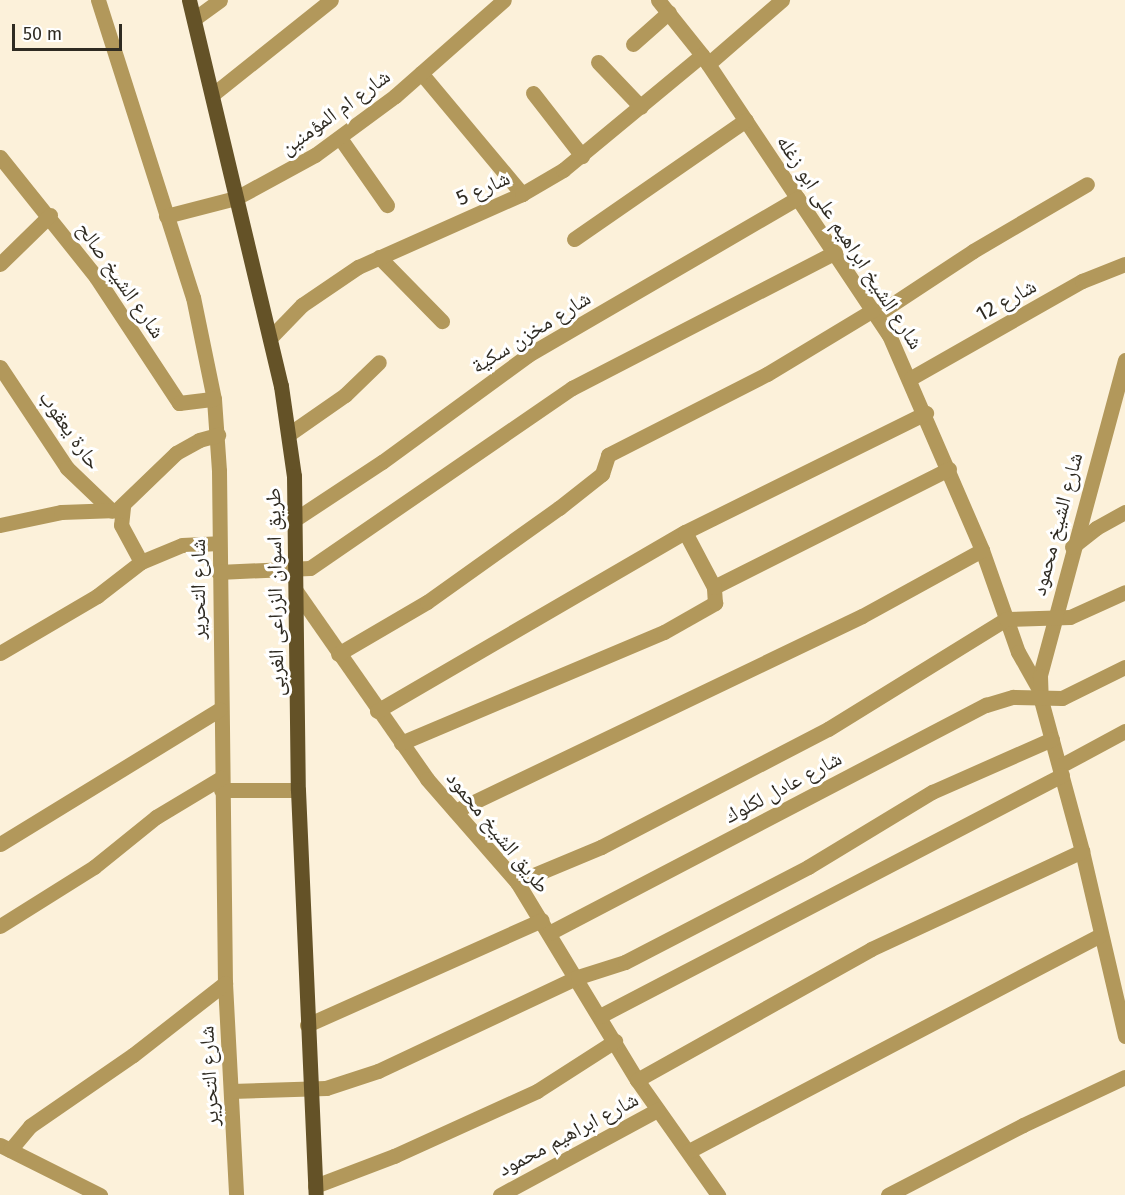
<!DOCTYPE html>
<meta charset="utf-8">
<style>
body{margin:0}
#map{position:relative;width:1125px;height:1195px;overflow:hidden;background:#fcf1da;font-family:"Fira Sans","Noto Naskh Arabic",sans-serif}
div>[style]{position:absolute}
.street>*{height:15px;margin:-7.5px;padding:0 7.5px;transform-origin:7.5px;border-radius:7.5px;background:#b2985b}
.primary>*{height:15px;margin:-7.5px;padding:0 7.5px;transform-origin:7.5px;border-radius:7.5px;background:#645227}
span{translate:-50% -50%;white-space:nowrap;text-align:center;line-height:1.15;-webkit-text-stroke:6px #fff;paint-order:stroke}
.street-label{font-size:21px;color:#2f2b22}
.scale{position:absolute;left:12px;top:24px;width:110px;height:27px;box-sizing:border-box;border:3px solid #2f2b22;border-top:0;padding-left:8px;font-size:18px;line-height:21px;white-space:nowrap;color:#2f2b22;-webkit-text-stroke:4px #fff;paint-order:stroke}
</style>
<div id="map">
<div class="street">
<i style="left:98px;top:0;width:312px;rotate:72.3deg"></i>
<i style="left:193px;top:297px;width:104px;rotate:78.4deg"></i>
<i style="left:214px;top:399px;width:72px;rotate:86deg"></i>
<i style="left:219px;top:471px;width:512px;rotate:89.33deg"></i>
<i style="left:225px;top:983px;width:212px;rotate:87deg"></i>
<i style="left:658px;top:0;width:70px;rotate:51.3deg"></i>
<i style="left:702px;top:55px;width:337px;rotate:56.3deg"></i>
<i style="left:889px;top:335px;width:234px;rotate:66.6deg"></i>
<i style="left:982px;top:550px;width:108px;rotate:70.6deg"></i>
<i style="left:1018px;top:652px;width:45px;rotate:60.6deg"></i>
<i style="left:194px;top:19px;width:32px;rotate:-36deg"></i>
<i style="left:633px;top:44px;width:48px;rotate:-41.6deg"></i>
<i style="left:598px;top:62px;width:62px;rotate:46.3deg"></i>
<i style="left:708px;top:64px;width:98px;rotate:-40.9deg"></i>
<i style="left:421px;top:73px;width:158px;rotate:50.1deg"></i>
<i style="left:533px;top:93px;width:80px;rotate:52.1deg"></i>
<i style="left:212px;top:95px;width:152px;rotate:-38.6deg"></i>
<i style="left:340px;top:138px;width:82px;rotate:55deg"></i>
<i style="left:0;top:157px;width:154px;rotate:51.3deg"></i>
<i style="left:96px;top:277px;width:151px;rotate:56.6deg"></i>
<i style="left:179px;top:403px;width:35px;rotate:-7deg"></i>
<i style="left:166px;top:216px;width:72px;rotate:-14.4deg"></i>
<i style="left:236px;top:198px;width:90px;rotate:-28.6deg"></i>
<i style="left:315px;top:155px;width:99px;rotate:-36.4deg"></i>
<i style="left:395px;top:96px;width:145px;rotate:-41.4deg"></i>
<i style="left:574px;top:239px;width:209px;rotate:-34.7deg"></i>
<i style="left:379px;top:257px;width:90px;rotate:45.5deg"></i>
<i style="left:0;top:264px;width:70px;rotate:-44.4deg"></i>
<i style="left:876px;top:315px;width:116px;rotate:-33.4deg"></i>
<i style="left:973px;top:251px;width:132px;rotate:-30.4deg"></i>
<i style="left:270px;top:338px;width:46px;rotate:-45.9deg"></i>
<i style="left:302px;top:305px;width:68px;rotate:-34.2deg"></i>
<i style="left:358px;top:267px;width:180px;rotate:-24deg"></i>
<i style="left:522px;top:194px;width:48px;rotate:-30.3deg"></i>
<i style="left:563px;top:170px;width:180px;rotate:-39.6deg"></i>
<i style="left:1125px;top:360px;width:327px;rotate:105.1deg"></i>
<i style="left:1040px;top:676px;width:24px;rotate:88deg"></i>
<i style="left:1041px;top:700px;width:156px;rotate:74.8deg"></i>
<i style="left:1082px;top:851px;width:190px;rotate:76.9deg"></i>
<i style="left:0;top:367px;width:121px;rotate:56.4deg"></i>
<i style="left:67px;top:468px;width:62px;rotate:43.7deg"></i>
<i style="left:911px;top:378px;width:197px;rotate:-29.6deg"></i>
<i style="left:1082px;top:281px;width:46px;rotate:-21.6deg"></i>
<i style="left:289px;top:434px;width:68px;rotate:-34.9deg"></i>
<i style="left:345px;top:395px;width:47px;rotate:-44.1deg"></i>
<i style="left:123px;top:507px;width:18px;rotate:96deg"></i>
<i style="left:121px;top:525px;width:42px;rotate:61.6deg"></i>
<i style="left:297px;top:518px;width:102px;rotate:-33.4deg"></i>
<i style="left:382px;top:462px;width:181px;rotate:-36.2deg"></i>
<i style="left:528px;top:355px;width:312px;rotate:-30.2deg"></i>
<i style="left:0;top:525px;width:62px;rotate:-12deg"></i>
<i style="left:61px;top:512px;width:56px;rotate:-2deg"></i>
<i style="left:117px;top:510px;width:82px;rotate:-44deg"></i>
<i style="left:176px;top:453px;width:26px;rotate:-29deg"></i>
<i style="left:199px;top:440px;width:20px;rotate:-15deg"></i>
<i style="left:1072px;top:547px;width:31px;rotate:-38deg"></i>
<i style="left:1096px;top:528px;width:33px;rotate:-29deg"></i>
<i style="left:218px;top:572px;width:92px;rotate:-2.5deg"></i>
<i style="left:310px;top:568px;width:318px;rotate:-34.5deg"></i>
<i style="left:572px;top:388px;width:296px;rotate:-27.3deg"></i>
<i style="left:714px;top:587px;width:263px;rotate:-26.7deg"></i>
<i style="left:296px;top:591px;width:229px;rotate:55.1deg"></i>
<i style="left:427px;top:779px;width:137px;rotate:48.9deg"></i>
<i style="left:517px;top:882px;width:232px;rotate:58.8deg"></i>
<i style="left:637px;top:1080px;width:141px;rotate:54.8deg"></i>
<i style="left:0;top:653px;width:113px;rotate:-30.4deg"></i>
<i style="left:97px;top:596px;width:56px;rotate:-37.7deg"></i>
<i style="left:141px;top:562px;width:44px;rotate:-22.5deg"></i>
<i style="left:182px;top:545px;width:36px;rotate:-3deg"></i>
<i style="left:338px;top:654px;width:103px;rotate:-30.3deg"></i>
<i style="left:427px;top:602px;width:162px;rotate:-35.5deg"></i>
<i style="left:559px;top:508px;width:55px;rotate:-38.3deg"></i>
<i style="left:602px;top:474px;width:20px;rotate:-72deg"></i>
<i style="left:608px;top:455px;width:178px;rotate:-27deg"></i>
<i style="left:767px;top:374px;width:124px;rotate:-31.1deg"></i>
<i style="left:377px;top:711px;width:356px;rotate:-30.2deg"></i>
<i style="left:685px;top:532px;width:269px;rotate:-26.3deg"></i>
<i style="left:401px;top:743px;width:285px;rotate:-22.9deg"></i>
<i style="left:664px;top:632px;width:59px;rotate:-29.6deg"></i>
<i style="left:715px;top:603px;width:16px;rotate:-94deg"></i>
<i style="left:714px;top:587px;width:62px;rotate:-117.8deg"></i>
<i style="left:1060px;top:766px;width:74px;rotate:-28.3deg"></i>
<i style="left:221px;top:790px;width:77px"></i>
<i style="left:455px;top:811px;width:451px;rotate:-25.6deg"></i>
<i style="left:862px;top:616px;width:137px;rotate:-28.8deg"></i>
<i style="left:0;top:844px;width:258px;rotate:-31.5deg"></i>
<i style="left:517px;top:882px;width:91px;rotate:-22.6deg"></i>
<i style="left:601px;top:847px;width:256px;rotate:-27.5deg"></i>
<i style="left:828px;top:729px;width:209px;rotate:-31.7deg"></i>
<i style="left:1006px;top:619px;width:64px;rotate:-1.8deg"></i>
<i style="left:1070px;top:617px;width:60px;rotate:-24.4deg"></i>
<i style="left:0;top:926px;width:111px;rotate:-32.1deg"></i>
<i style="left:94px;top:867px;width:80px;rotate:-38.9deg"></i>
<i style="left:156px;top:817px;width:76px;rotate:-31deg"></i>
<i style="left:549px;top:933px;width:493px;rotate:-27.6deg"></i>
<i style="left:986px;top:705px;width:28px;rotate:-17deg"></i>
<i style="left:1013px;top:697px;width:49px;rotate:1.2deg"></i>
<i style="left:1062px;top:698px;width:70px;rotate:-26.2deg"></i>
<i style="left:600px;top:1016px;width:521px;rotate:-27.55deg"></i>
<i style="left:307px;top:1025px;width:257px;rotate:-24.1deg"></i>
<i style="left:637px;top:1080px;width:268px;rotate:-29.2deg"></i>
<i style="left:871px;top:949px;width:233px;rotate:-24.9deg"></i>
<i style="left:231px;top:1091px;width:95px;rotate:-1.8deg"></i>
<i style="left:326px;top:1088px;width:55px;rotate:-18.1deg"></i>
<i style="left:378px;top:1071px;width:221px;rotate:-25.2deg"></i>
<i style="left:578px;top:977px;width:49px;rotate:-17.7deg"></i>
<i style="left:625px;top:962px;width:206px;rotate:-27.4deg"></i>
<i style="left:808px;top:867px;width:145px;rotate:-31.2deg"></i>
<i style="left:932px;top:792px;width:131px;rotate:-23.8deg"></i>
<i style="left:0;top:1145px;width:112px;rotate:26.6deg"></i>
<i style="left:10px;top:1150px;width:31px;rotate:-50deg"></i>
<i style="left:30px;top:1126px;width:125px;rotate:-34.6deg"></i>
<i style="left:133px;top:1055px;width:117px;rotate:-38deg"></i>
<i style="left:689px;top:1151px;width:464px;rotate:-27.7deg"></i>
<i style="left:315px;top:1186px;width:85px;rotate:-20.8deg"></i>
<i style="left:394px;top:1156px;width:157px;rotate:-24.4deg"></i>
<i style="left:537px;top:1091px;width:93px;rotate:-32.7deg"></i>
<i style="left:500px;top:1195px;width:179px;rotate:-28.4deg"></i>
<i style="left:888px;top:1195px;width:152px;rotate:-27.4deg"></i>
<i style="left:1023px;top:1125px;width:113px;rotate:-25.2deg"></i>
</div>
<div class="primary">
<i style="left:189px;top:0;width:397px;rotate:76.6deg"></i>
<i style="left:281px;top:386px;width:91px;rotate:81.8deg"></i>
<i style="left:294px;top:476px;width:314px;rotate:89.3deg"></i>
<i style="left:298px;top:790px;width:405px;rotate:87.5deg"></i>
</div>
<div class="street-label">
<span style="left:335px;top:112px;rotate:-36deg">شارع ام المؤمنين</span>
<span style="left:483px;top:188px;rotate:-24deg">شارع 5</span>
<span style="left:850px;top:242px;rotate:57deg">شارع الشيخ ابراهيم على ابو زغله</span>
<span style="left:121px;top:280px;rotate:55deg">شارع الشيخ صالح</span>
<span style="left:1006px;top:300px;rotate:-29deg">شارع 12</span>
<span style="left:531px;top:332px;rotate:-32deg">شارع مخزن سكية</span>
<span style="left:70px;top:430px;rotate:55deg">حارة يعقوب</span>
<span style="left:1057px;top:524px;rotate:-75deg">شارع الشيخ محمود</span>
<span style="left:198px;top:589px;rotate:-90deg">شارع التحرير</span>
<span style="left:275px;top:592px;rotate:-91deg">طريق اسوان الزراعى الغربى</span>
<span style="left:783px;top:787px;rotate:-28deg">شارع عادل لكلوك</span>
<span style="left:498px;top:832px;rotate:51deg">طريق الشيخ محمود</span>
<span style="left:209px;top:1076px;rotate:-93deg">شارع التحرير</span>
<span style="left:568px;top:1134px;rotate:-28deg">شارع ابراهيم محمود</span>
</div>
<div class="scale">50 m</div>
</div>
